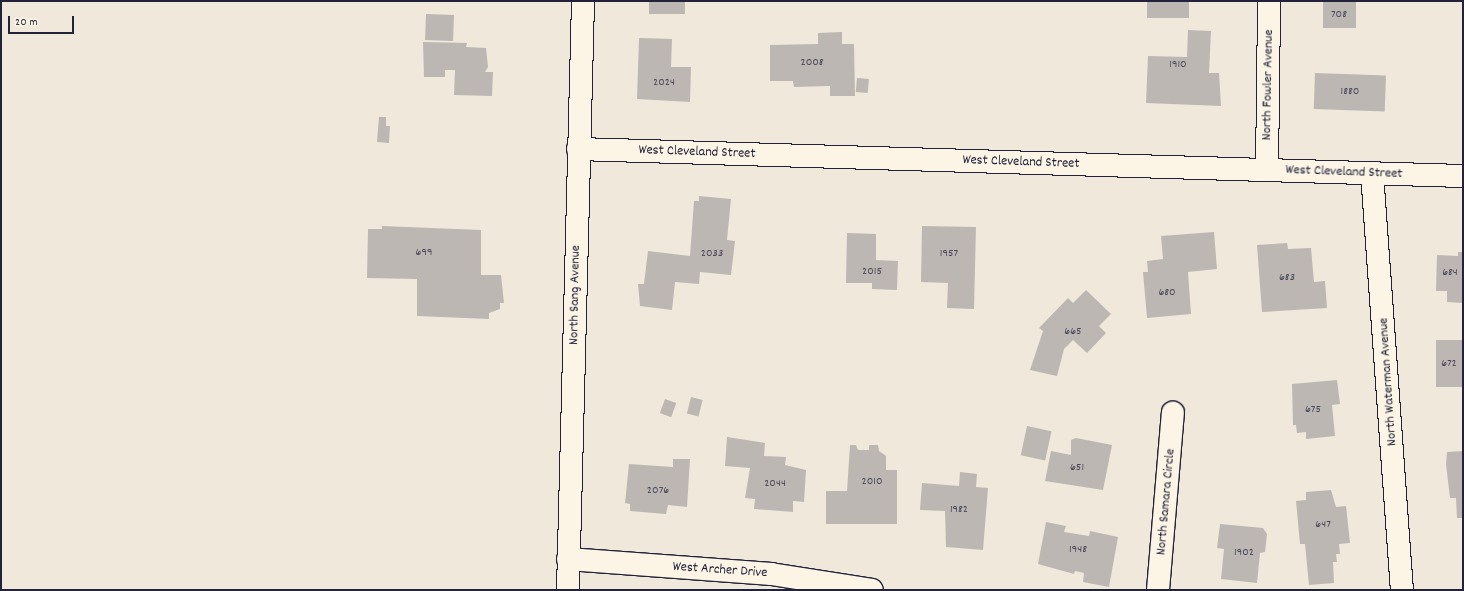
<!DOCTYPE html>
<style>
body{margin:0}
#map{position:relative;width:1464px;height:591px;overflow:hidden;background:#efe8db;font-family:Dekko,sans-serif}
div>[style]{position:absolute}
.building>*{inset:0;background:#bcb7b3;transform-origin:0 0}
.roads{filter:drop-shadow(1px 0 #22223b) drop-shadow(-1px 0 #22223b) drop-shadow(0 1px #22223b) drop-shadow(0 -1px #22223b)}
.minor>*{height:22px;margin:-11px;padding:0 11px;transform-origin:11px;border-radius:11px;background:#fcf5e5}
span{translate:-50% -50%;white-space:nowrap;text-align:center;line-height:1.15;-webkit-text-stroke:3px #fcf5e5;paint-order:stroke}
.number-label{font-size:12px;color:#484759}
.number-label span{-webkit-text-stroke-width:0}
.street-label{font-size:14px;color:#22223b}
.frame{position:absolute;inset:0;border:2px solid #22223b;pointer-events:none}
.scale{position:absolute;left:8px;top:16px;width:66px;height:18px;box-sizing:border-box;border:2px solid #22223b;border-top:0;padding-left:5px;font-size:12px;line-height:14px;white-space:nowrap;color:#22223b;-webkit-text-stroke:3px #fcf5e5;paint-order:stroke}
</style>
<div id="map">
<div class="building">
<i style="left:649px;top:1px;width:36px;height:13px"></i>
<i style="left:1147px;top:1px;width:42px;height:17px"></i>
<i style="left:1323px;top:1px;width:33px;height:27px"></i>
<i style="left:426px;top:14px;width:28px;height:26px;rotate:2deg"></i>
<i style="clip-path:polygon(1188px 30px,1211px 31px,1209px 73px,1219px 73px,1221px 106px,1146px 103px,1148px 56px,1187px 57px)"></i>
<i style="clip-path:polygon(842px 32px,842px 44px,854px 44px,855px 96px,830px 96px,830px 86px,794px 87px,793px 81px,770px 81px,770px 45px,818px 44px,818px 33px)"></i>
<i style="clip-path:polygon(639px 38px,672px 39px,671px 67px,691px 67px,690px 102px,637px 99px)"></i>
<i style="clip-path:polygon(423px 42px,467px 43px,466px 47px,486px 48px,488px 67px,485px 72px,493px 72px,492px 96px,454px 95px,455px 70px,445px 70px,445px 77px,424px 77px)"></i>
<i style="left:1315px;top:73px;width:71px;height:36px;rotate:2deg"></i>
<i style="left:857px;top:78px;width:12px;height:14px;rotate:5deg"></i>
<i style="clip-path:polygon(379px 117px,386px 117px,386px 126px,390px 126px,389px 143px,377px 142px)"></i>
<i style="clip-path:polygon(699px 196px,731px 199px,727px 240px,735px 241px,731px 275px,700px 272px,699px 284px,675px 282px,672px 310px,640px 306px,638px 284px,644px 284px,648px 251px,690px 256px,694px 201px,699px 201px)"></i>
<i style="clip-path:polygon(382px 226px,481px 230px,481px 275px,501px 275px,504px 303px,500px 303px,500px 309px,489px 313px,489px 319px,417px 316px,417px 279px,367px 278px,368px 229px,382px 229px)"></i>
<i style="clip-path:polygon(922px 226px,976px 227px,974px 309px,947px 308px,948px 283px,921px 282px)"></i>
<i style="clip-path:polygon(1214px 232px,1217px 269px,1188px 272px,1191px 314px,1147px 318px,1143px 272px,1148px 272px,1147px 261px,1163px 259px,1161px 236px)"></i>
<i style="clip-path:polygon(847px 233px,876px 234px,876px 260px,898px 261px,897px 290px,872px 289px,872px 283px,846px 283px)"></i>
<i style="clip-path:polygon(1287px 243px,1288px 249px,1311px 248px,1314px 282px,1325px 281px,1327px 308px,1262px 312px,1257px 245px)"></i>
<i style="clip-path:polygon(1458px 252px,1463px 252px,1463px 303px,1447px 302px,1447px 291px,1436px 291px,1437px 255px,1458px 256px)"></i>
<i style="clip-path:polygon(1086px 290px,1111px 314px,1099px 326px,1106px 333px,1087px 353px,1073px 340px,1064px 349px,1057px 376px,1030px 370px,1043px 331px,1039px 328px,1068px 298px,1073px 303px)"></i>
<i style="left:1436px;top:340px;width:27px;height:47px"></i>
<i style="clip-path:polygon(1337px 380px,1340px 404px,1332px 405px,1335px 436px,1306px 439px,1306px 432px,1297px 433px,1296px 425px,1293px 425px,1292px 384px)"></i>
<i style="left:691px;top:397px;width:12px;height:17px;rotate:14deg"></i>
<i style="left:665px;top:399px;width:12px;height:15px;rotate:20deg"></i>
<i style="left:1027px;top:426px;width:25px;height:30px;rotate:12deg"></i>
<i style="clip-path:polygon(727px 437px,765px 443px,764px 456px,786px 457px,785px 465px,806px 470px,804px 502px,793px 501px,793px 512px,754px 509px,755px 499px,745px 498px,750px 468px,725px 466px)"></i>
<i style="clip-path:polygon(1076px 438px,1112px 445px,1103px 490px,1045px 481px,1051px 451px,1071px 455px,1071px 440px)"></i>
<i style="clip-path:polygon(850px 445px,856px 445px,858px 450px,869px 450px,869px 445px,878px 445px,879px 451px,886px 456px,886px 470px,897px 470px,897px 524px,826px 524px,826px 491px,847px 491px)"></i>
<i style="clip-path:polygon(1463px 451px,1463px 518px,1457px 518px,1456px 498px,1450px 498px,1446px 464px,1447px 452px)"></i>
<i style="clip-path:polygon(673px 459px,690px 459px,687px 507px,668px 505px,666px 514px,630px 511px,630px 504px,625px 503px,629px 464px,673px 467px)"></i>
<i style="clip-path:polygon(960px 472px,977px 474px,976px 487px,988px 488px,983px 550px,946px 547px,945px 511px,920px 510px,922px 483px,959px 486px)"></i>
<i style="clip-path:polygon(1331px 490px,1336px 507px,1346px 506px,1350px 543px,1339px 544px,1340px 554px,1336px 554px,1337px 562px,1333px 562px,1334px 583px,1309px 585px,1305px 544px,1300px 544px,1296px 501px,1306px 500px,1306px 492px)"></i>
<i style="clip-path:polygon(1046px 522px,1066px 526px,1064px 532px,1089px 536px,1090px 531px,1118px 537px,1109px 587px,1083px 582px,1084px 573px,1075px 571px,1074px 574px,1038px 564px)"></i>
<i style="clip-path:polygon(1220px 524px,1263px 528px,1267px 534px,1265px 552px,1260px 553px,1257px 583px,1221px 579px,1224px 549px,1217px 548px)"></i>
</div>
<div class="roads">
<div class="minor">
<i style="left:578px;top:149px;width:885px;rotate:1.75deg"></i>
<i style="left:1267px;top:170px;width:169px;rotate:-89.3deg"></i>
<i style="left:1372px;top:173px;width:418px;rotate:85.9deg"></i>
<i style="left:568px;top:559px;width:204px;rotate:4.2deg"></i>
<i style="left:771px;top:574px;width:102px;rotate:9deg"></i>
<i style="left:568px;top:590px;width:589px;rotate:-88.54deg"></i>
<i style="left:1158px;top:590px;width:178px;rotate:-85.2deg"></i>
</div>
</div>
<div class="number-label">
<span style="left:1339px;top:15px">708</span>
<span style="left:812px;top:63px">2008</span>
<span style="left:1178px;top:65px">1910</span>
<span style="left:664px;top:83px">2024</span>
<span style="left:1350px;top:92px">1880</span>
<span style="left:424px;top:253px">699</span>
<span style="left:712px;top:254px">2033</span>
<span style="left:949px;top:254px">1957</span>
<span style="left:872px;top:272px">2015</span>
<span style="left:1450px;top:273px">684</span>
<span style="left:1287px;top:278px">683</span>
<span style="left:1167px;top:293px">680</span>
<span style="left:1073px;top:332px">665</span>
<span style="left:1449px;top:364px">672</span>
<span style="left:1313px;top:410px">675</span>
<span style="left:1077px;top:468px">651</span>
<span style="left:872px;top:482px">2010</span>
<span style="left:775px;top:484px">2044</span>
<span style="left:658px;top:491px">2076</span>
<span style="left:959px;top:510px">1982</span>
<span style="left:1323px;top:525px">647</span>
<span style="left:1078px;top:550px">1948</span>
<span style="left:1244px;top:553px">1902</span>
</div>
<div class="street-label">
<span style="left:1268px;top:85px;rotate:-89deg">North Fowler Avenue</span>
<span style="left:697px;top:152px;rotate:2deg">West Cleveland Street</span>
<span style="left:1021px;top:162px;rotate:2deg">West Cleveland Street</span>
<span style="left:1344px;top:172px;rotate:2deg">West Cleveland Street</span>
<span style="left:575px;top:295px;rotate:-89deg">North Sang Avenue</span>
<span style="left:1388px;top:382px;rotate:-94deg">North Waterman Avenue</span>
<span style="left:1166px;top:502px;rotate:-85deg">North Samara Circle</span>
<span style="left:720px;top:570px;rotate:4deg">West Archer Drive</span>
</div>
<div class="frame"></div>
<div class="scale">20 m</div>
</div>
